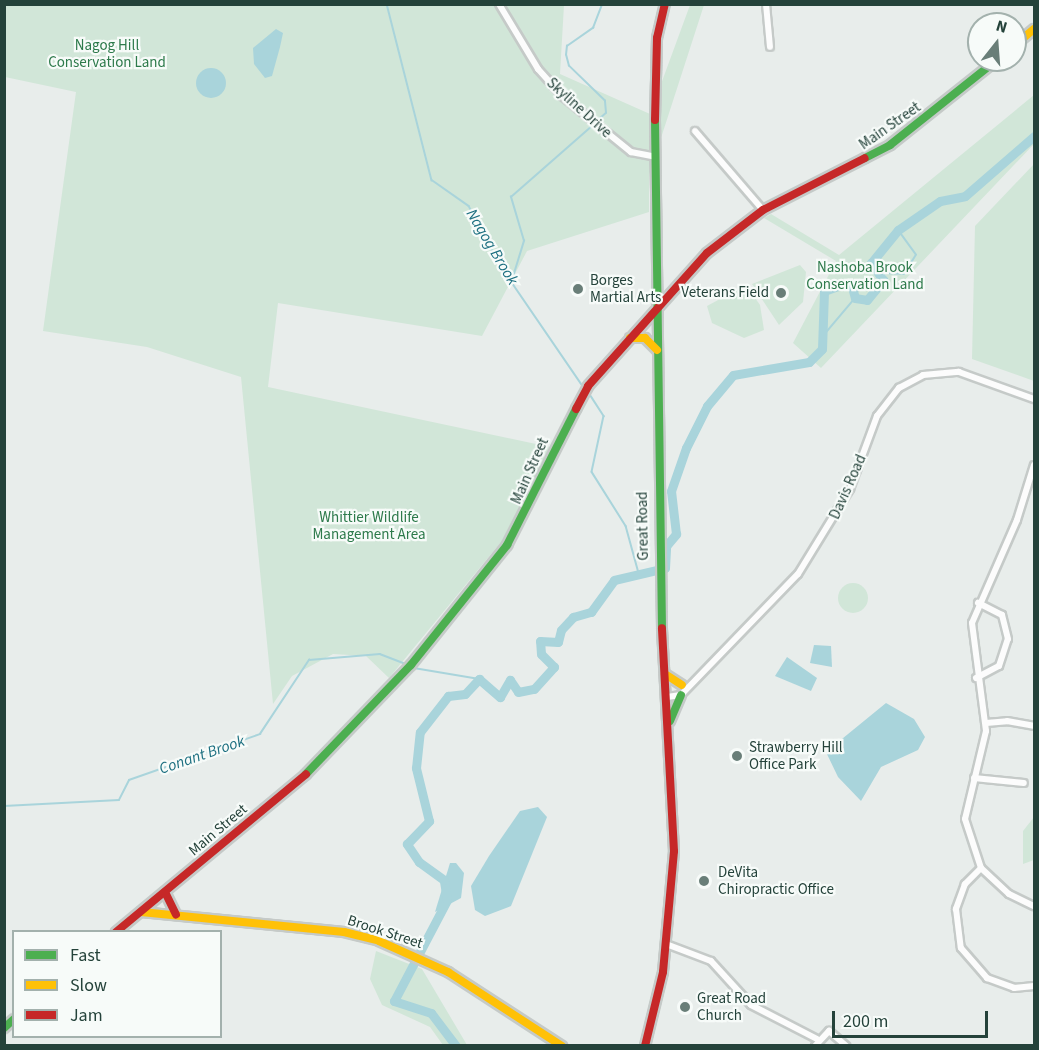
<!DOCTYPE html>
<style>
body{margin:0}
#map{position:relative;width:1039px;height:1050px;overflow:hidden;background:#e8edeb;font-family:"Source Sans 3",sans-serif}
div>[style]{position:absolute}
.green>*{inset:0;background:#d1e6d8}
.round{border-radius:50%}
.water>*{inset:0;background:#a9d4db}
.stream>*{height:1.5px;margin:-0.75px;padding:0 0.75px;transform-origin:0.75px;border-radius:0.75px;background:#a9d4db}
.river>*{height:9px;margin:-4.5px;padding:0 4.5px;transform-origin:4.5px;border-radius:4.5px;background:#a9d4db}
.roads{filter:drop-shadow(2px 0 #c5cac8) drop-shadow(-2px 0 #c5cac8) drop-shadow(0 2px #c5cac8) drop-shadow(0 -2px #c5cac8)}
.street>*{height:6px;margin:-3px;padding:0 3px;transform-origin:3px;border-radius:3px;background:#fcfcfc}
.fast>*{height:8px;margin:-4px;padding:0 4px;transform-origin:4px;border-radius:4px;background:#4caf50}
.slow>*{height:8px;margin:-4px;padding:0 4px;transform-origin:4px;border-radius:4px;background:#ffc107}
.jam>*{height:8px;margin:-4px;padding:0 4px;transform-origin:4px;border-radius:4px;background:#c62828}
.dots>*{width:16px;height:16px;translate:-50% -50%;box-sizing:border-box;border:3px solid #f7fbf9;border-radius:50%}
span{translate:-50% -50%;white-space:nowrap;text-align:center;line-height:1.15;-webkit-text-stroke:4.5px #f7fbf9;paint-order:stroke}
.park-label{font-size:15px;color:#2d7a4b}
.street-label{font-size:15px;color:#24423a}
.poi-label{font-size:15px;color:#24423a}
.left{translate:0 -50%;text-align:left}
.right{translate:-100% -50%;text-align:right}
.water-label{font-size:16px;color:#1c6f80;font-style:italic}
.frame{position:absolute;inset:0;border:6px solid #24423a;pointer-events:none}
.legend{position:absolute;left:12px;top:930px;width:210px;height:108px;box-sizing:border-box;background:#f7fbf9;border:2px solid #a3b1ad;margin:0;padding:8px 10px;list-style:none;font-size:18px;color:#24423a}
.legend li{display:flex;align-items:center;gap:12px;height:30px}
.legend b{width:30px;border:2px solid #a3b1ad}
.north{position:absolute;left:967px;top:12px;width:60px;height:60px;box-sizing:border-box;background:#f7fbf9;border:2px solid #a3b1ad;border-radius:50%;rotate:17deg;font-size:16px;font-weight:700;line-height:24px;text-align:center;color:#24423a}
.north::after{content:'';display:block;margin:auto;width:21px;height:27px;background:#697e78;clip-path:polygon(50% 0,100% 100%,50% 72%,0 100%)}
.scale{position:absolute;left:832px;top:1011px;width:156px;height:27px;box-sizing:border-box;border:3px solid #24423a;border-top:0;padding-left:8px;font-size:18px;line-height:21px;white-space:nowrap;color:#24423a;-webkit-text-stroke:4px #f7fbf9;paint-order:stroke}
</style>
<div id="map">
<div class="green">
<i style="clip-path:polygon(5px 5px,564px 5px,560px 74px,650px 114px,690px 5px,704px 5px,649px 175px,649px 212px,527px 251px,482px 336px,278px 303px,268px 387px,550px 447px,505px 537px,389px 678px,366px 656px,333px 654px,292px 676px,273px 704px,241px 377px,147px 347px,43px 331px,76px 92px,5px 77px)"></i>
<i style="clip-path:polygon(1034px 95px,1034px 144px,821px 368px,793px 343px,836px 261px,764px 218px,771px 214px,839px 255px)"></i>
<i style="clip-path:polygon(1034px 164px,1034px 381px,972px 359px,975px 226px)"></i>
<i style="clip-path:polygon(800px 265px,806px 272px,803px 302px,779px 325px,752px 284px)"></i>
<i style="clip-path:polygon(746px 285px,760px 305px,764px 330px,744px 338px,712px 323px,707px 306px)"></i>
<i class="round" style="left:838px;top:583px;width:30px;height:30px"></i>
<i style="clip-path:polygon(1034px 817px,1034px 860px,1023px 864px,1023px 831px)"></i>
<i style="clip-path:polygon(376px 951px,422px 969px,467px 1045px,443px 1045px,430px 1027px,382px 1005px,370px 979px)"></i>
</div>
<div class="water">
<i style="clip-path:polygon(276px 29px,283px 33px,280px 47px,272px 76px,265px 78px,254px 64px,253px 48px)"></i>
<i class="round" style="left:196px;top:68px;width:30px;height:30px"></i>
<i style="clip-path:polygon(814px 645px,831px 646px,832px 667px,810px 663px)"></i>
<i style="clip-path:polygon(787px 657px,817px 678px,811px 691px,775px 676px)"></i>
<i style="clip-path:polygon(886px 703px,914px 719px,925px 737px,918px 750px,881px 767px,861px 801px,838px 777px,826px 752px)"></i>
<i style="clip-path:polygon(538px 807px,547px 817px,511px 906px,485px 916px,475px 910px,471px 886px,489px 856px,520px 811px)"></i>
<i style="clip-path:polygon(450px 863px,456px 863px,464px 873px,461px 898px,435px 912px)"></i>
</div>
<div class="stream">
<i style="left:387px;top:4px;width:182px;rotate:75.7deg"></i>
<i style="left:432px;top:180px;width:45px;rotate:35.1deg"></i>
<i style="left:469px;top:206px;width:67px;rotate:62.3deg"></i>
<i style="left:500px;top:265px;width:147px;rotate:55.6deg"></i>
<i style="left:599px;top:119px;width:9px;rotate:-41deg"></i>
<i style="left:606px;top:113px;width:12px;rotate:-95deg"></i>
<i style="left:605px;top:101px;width:50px;rotate:-135.8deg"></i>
<i style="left:569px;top:66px;width:11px;rotate:-105deg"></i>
<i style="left:566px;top:55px;width:9px;rotate:-84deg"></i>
<i style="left:567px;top:46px;width:32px;rotate:-35deg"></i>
<i style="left:593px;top:28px;width:26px;rotate:-69deg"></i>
<i style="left:880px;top:273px;width:24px;rotate:2deg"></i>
<i style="left:904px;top:274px;width:22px;rotate:-58deg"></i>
<i style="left:916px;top:255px;width:31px;rotate:-126deg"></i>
<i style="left:512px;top:280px;width:41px;rotate:-72.9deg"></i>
<i style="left:524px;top:241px;width:46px;rotate:-106.5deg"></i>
<i style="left:511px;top:197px;width:106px;rotate:-41.2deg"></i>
<i style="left:823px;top:336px;width:50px;rotate:-49.9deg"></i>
<i style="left:591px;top:396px;width:24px;rotate:57deg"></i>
<i style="left:604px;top:416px;width:57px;rotate:102.1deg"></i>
<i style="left:592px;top:472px;width:64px;rotate:57.8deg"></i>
<i style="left:626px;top:526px;width:53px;rotate:74.6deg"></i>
<i style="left:414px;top:668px;width:66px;rotate:9.6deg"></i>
<i style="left:4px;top:806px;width:115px;rotate:-3deg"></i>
<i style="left:119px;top:800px;width:22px;rotate:-63deg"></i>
<i style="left:129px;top:780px;width:139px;rotate:-19.3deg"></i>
<i style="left:260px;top:734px;width:89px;rotate:-56.5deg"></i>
<i style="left:309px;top:660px;width:71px;rotate:-4.8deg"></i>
<i style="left:380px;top:654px;width:28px;rotate:21deg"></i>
</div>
<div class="river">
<i style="left:456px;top:1046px;width:41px;rotate:-127.1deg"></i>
<i style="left:431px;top:1013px;width:39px;rotate:-162deg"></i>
<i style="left:394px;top:1001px;width:114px;rotate:-62.3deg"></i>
<i style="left:447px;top:900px;width:20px;rotate:-99deg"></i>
<i style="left:444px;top:880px;width:31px;rotate:-144deg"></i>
<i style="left:419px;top:862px;width:22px;rotate:-124deg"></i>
<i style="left:407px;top:844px;width:32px;rotate:-46deg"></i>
<i style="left:429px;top:821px;width:55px;rotate:-103.8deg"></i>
<i style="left:416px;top:768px;width:36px;rotate:-84deg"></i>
<i style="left:420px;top:732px;width:46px;rotate:-52.1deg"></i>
<i style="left:448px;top:696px;width:17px;rotate:-7deg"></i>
<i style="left:465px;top:694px;width:21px;rotate:-47deg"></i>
<i style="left:479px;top:679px;width:28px;rotate:41deg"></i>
<i style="left:500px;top:697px;width:20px;rotate:-60deg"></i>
<i style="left:510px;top:680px;width:14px;rotate:56deg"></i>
<i style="left:518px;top:692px;width:16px;rotate:-11deg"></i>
<i style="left:534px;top:689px;width:30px;rotate:-48deg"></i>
<i style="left:554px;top:667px;width:18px;rotate:-135deg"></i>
<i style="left:541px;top:654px;width:13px;rotate:-94deg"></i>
<i style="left:540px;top:641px;width:18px;rotate:3deg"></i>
<i style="left:558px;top:642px;width:12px;rotate:-76deg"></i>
<i style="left:561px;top:630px;width:18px;rotate:-47deg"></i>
<i style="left:573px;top:617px;width:19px;rotate:-16deg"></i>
<i style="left:591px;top:612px;width:39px;rotate:-54deg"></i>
<i style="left:614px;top:580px;width:52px;rotate:-13.2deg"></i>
<i style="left:665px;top:568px;width:22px;rotate:-87deg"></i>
<i style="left:666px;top:546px;width:16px;rotate:-50deg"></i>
<i style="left:676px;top:534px;width:43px;rotate:-96.6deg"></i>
<i style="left:671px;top:491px;width:46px;rotate:-70.8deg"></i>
<i style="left:686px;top:448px;width:47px;rotate:-63.4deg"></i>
<i style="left:707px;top:406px;width:40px;rotate:-50deg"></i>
<i style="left:733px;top:375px;width:77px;rotate:-9.7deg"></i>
<i style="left:809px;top:362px;width:18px;rotate:-45deg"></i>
<i style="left:822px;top:349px;width:58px;rotate:-88deg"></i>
<i style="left:824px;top:291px;width:20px;rotate:-20deg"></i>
<i style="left:843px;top:284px;width:9px;rotate:18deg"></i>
<i style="left:852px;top:287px;width:11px;rotate:75deg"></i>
<i style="left:855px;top:298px;width:12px;rotate:9deg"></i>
<i style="left:867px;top:300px;width:26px;rotate:-51deg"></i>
<i style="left:883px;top:280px;width:21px;rotate:-125deg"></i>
<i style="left:871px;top:263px;width:43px;rotate:-50.7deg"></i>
<i style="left:898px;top:230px;width:51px;rotate:-34.6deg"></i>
<i style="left:940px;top:201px;width:25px;rotate:-11deg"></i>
<i style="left:965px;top:196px;width:91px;rotate:-41deg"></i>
</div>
<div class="roads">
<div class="street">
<i style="left:499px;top:4px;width:76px;rotate:59deg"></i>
<i style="left:538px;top:69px;width:36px;rotate:48deg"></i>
<i style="left:562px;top:96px;width:89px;rotate:39.1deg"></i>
<i style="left:631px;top:152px;width:25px;rotate:11deg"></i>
<i style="left:766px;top:4px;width:43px;rotate:84.7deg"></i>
<i style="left:695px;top:131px;width:104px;rotate:49.3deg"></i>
<i style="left:1034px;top:465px;width:58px;rotate:107.2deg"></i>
<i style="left:1017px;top:520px;width:112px;rotate:113.6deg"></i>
<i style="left:972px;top:623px;width:109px;rotate:82.6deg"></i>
<i style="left:986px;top:731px;width:90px;rotate:103.4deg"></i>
<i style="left:965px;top:819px;width:52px;rotate:71.9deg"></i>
<i style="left:981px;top:868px;width:38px;rotate:43deg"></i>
<i style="left:1009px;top:894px;width:28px;rotate:26deg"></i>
<i style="left:976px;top:678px;width:26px;rotate:-28deg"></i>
<i style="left:999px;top:666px;width:28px;rotate:-72deg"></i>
<i style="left:1008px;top:639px;width:25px;rotate:-104deg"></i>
<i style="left:1002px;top:615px;width:27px;rotate:-153deg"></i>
<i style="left:667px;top:697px;width:14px;rotate:-8deg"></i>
<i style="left:681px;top:695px;width:168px;rotate:-46deg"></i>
<i style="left:798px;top:574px;width:100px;rotate:-58.5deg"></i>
<i style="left:850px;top:489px;width:78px;rotate:-69.7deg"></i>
<i style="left:877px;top:416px;width:36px;rotate:-52deg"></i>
<i style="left:899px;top:388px;width:27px;rotate:-28deg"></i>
<i style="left:923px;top:375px;width:36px;rotate:-5deg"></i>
<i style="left:959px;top:372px;width:80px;rotate:19.8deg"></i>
<i style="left:986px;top:723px;width:21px;rotate:-5deg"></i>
<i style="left:1007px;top:721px;width:27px;rotate:10deg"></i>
<i style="left:974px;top:778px;width:50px;rotate:5.7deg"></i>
<i style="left:981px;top:868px;width:23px;rotate:135deg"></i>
<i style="left:965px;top:884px;width:27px;rotate:110deg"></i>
<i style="left:956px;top:909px;width:39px;rotate:83deg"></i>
<i style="left:961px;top:948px;width:40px;rotate:49deg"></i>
<i style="left:987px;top:978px;width:29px;rotate:20deg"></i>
<i style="left:1014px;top:988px;width:20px;rotate:-6deg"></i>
<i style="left:666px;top:944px;width:48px;rotate:20.7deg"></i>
<i style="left:711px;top:961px;width:59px;rotate:47.7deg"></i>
<i style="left:751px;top:1005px;width:74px;rotate:27.3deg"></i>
<i style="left:815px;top:1046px;width:21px;rotate:-47deg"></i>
<i style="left:829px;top:1031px;width:23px;rotate:41deg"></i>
</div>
<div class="fast">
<i style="left:655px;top:120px;width:508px;rotate:89.21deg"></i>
<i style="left:865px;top:158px;width:28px;rotate:-27deg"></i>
<i style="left:890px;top:145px;width:137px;rotate:-38.5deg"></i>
<i style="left:670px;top:721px;width:28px;rotate:-67deg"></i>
<i style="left:306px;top:774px;width:151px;rotate:-46.1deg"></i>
<i style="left:411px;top:665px;width:154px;rotate:-51.3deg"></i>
<i style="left:507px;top:545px;width:153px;rotate:-63.1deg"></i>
<i style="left:4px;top:1028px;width:13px;rotate:-42deg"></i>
</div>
<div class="slow">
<i style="left:1015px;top:45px;width:25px;rotate:-40deg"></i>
<i style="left:630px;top:338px;width:15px"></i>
<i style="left:645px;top:338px;width:17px;rotate:45deg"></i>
<i style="left:665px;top:674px;width:20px;rotate:33deg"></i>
<i style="left:141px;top:912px;width:204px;rotate:5.6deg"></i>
<i style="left:344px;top:932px;width:36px;rotate:14deg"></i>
<i style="left:379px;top:941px;width:76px;rotate:24.2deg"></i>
<i style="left:448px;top:972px;width:136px;rotate:33deg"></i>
</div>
<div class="jam">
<i style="left:655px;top:120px;width:82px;rotate:-88.6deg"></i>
<i style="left:657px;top:38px;width:35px;rotate:-77deg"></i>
<i style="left:576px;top:409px;width:26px;rotate:-62deg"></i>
<i style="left:588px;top:386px;width:178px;rotate:-48.2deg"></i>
<i style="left:707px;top:253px;width:71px;rotate:-37.5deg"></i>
<i style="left:763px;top:210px;width:114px;rotate:-27deg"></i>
<i style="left:165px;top:892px;width:25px;rotate:64deg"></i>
<i style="left:116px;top:932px;width:247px;rotate:-39.7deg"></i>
<i style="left:645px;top:1046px;width:76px;rotate:-76.3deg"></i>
<i style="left:663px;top:972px;width:121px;rotate:-84.8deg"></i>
<i style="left:674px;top:851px;width:223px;rotate:-93.1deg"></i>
</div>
</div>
<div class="dots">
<i style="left:578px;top:289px;background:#697e78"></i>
<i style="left:781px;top:293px;background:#697e78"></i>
<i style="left:737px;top:756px;background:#697e78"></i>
<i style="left:704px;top:881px;background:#697e78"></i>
<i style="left:685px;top:1007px;background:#697e78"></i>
</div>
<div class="park-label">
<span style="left:107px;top:54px">Nagog Hill<br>Conservation Land</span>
<span style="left:865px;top:276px">Nashoba Brook<br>Conservation Land</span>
<span style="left:369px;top:526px">Whittier Wildlife<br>Management Area</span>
</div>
<div class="street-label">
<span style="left:579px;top:108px;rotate:42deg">Skyline Drive</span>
<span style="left:890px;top:126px;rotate:-35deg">Main Street</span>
<span style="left:530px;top:471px;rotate:-66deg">Main Street</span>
<span style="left:848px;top:487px;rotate:-66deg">Davis Road</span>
<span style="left:643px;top:526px;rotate:-91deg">Great Road</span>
<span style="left:218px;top:830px;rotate:-40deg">Main Street</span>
<span style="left:385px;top:932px;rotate:18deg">Brook Street</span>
</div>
<div class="poi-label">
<span class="left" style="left:590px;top:289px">Borges<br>Martial Arts</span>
<span class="right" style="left:769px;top:293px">Veterans Field</span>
<span class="left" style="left:749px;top:756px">Strawberry Hill<br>Office Park</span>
<span class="left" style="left:718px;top:881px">DeVita<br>Chiropractic Office</span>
<span class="left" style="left:697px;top:1007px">Great Road<br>Church</span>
</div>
<div class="water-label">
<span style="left:492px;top:247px;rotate:59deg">Nagog Brook</span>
<span style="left:202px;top:755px;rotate:-19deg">Conant Brook</span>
</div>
<div class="frame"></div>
<ul class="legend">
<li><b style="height:8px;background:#4caf50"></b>Fast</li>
<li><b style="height:8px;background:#ffc107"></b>Slow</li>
<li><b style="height:8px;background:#c62828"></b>Jam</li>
</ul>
<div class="north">N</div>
<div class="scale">200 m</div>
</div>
